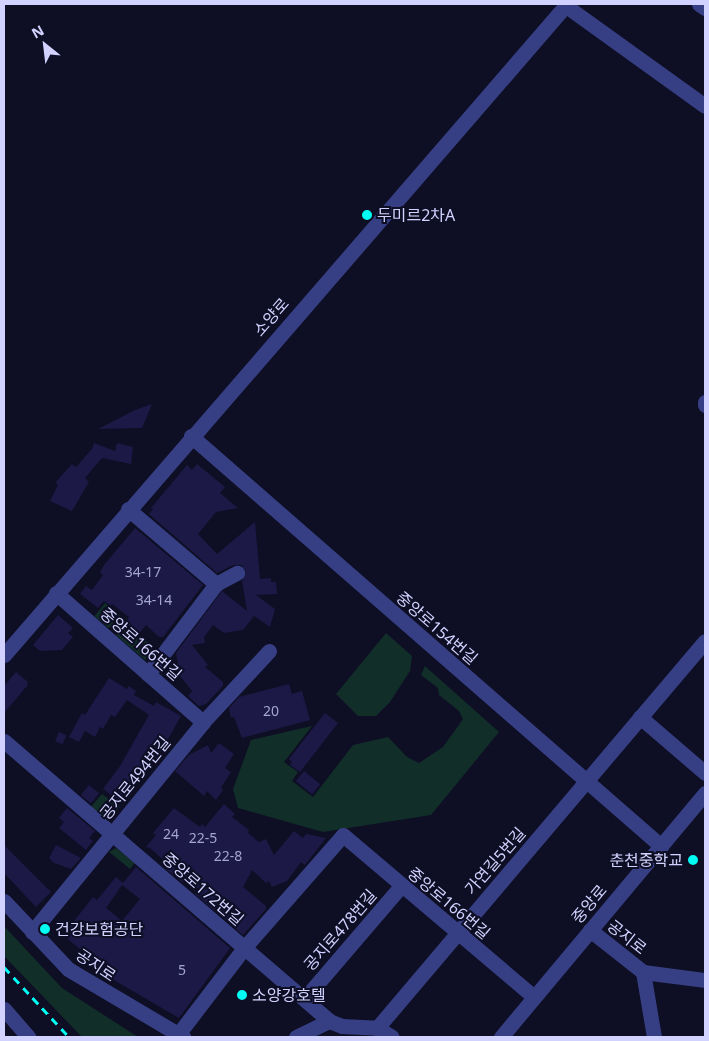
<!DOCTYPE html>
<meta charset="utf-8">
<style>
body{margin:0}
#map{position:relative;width:709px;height:1041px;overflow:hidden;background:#0e0e24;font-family:"Noto Sans","Noto Sans KR",sans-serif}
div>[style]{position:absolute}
.green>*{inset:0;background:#112e29;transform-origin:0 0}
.building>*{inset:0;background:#1c1946;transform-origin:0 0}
.minor>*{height:15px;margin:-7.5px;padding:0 7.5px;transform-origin:7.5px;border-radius:7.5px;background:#373f84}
.rail>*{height:3px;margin-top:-1.5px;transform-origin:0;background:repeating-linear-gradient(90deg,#00fcf3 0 8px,transparent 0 14px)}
.dots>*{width:14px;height:14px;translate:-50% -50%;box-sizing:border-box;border:2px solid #0e0e24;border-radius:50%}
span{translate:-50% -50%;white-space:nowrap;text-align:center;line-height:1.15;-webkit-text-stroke:4px #0e0e24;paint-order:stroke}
.number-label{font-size:14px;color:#a4a4d1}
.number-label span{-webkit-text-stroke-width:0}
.poi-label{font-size:16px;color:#d1d2ff}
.left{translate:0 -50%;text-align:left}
.right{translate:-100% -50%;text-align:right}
.street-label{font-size:16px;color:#d1d2ff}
.frame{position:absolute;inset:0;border:5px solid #d1d2ff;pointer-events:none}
.north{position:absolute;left:20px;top:20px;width:50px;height:50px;-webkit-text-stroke:4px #0e0e24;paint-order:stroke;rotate:331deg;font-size:14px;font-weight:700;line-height:20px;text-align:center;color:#d1d2ff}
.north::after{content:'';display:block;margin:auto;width:18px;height:22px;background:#d1d2ff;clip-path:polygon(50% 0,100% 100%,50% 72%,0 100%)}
</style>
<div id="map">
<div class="green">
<i style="left:105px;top:603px;width:19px;height:17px;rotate:39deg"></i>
<i style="clip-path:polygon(122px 626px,137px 638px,140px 636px,153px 646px,145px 660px,116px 635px)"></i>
<i style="clip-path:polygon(386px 633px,412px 656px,410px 671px,390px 702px,376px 716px,358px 716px,336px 694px)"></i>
<i style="clip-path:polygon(425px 666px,499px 732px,431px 815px,323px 832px,238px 808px,233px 789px,251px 740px,312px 726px,284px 762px,298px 772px,292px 781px,313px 797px,353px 745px,388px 737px,407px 757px,419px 763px,443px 747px,463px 719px,459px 711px,439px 695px,438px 688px,421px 675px)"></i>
<i style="clip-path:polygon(102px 794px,120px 807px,111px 818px,102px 820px,89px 809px)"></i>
<i style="clip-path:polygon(116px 848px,135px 863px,130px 869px,109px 852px)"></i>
<i style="clip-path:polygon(4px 926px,62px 988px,138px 1037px,82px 1037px,4px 956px)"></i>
</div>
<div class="building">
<i style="clip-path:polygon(152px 404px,142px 428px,98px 429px,135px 410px)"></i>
<i style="clip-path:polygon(94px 443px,115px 451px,117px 443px,133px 447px,131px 464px,102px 458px,85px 478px,89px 482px,72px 511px,50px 501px,58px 485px,55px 483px,72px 464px,76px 467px,92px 449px)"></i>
<i style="clip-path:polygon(197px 464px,225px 487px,220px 493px,238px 508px,216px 512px,198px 534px,217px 554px,255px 522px,260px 579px,271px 578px,271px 582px,276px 582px,277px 594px,256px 595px,275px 609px,270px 627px,254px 616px,243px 630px,224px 633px,213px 625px,204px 637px,205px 643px,192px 645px,208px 665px,205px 667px,223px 682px,223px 686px,206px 704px,199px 706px,188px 696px,192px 691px,177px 672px,179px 670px,176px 653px,222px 591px,247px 611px,242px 581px,246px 573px,242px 565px,233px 565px,217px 573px,149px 514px,153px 509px,151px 508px,187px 465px,192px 470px)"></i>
<i style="clip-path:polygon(135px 528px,203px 585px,163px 637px,159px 637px,146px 625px,137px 636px,123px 625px,129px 617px,112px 604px,111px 606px,104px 601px,98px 608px,80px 594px,86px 586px,92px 590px,103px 575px,100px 572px,104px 565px)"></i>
<i style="clip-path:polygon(58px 615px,73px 628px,68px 633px,73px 637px,62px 650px,40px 651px,33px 645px)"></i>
<i style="clip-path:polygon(16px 672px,28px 682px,27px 686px,4px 713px,4px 686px)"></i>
<i style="clip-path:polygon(109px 678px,127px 689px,129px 686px,136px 691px,134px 695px,154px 706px,156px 702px,181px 716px,159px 755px,119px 800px,103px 789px,120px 766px,149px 715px,127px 700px,115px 717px,111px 715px,103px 729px,100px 727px,95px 737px,85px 731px,79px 742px,69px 737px,82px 713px,85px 715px)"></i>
<i style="clip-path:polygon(289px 684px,292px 694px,302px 691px,310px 720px,242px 738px,234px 717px,231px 718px,229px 708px,239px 697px)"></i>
<i style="clip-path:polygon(325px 713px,338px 723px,300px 772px,290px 765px,292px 762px,289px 759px)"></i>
<i style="left:59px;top:732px;width:8px;height:10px;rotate:23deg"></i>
<i style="clip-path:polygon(219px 743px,234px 754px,225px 768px,231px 772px,221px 788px,223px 790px,216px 800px,207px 791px,204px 796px,175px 771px,189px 755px,208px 745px,211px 753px)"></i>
<i style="left:304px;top:771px;width:21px;height:13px;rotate:39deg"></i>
<i style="left:89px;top:785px;width:13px;height:13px;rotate:39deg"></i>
<i style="clip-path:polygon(224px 804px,235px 814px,232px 817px,249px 830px,248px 833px,259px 842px,266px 839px,274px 855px,294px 831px,303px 838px,306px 834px,326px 838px,305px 865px,301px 862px,287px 881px,272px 887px,269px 881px,266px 883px,252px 870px,243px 887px,266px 906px,266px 909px,243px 935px,195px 894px,199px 889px,185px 879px,182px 882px,166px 869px,169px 865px,150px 848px,146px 847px,156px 835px,153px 833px,174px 808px,200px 827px,202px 824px,205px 827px)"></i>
<i style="clip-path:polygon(67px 808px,95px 831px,89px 838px,93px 841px,86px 850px,59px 828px,64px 822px,59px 818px)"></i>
<i style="clip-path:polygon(4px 845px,51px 892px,36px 907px,4px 873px)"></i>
<i style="clip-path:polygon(56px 845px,81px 858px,71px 869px,54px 863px,49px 858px)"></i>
<i style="clip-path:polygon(evenodd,136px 867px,230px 948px,179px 1018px,102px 973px,89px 963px,92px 959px,63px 935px,93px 897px,97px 900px,116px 877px,123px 883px,136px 867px,122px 885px,140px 899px,122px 921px,106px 908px,122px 885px)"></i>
</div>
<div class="minor">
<i style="left:699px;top:4px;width:7px;rotate:34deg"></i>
<i style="left:566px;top:6px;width:171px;rotate:35.7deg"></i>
<i style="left:705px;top:402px;width:3px;rotate:90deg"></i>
<i style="left:191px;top:436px;width:624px;rotate:41.1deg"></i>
<i style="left:128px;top:509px;width:116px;rotate:40.4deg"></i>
<i style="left:216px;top:584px;width:113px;rotate:127.1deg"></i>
<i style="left:216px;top:584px;width:24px;rotate:-28deg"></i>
<i style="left:56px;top:593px;width:196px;rotate:41.3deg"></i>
<i style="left:4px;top:655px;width:861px;rotate:-49.15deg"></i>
<i style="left:640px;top:717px;width:86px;rotate:40.7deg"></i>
<i style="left:4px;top:741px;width:429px;rotate:40.7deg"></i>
<i style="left:329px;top:1021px;width:14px;rotate:21deg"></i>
<i style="left:342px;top:1026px;width:35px;rotate:3deg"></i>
<i style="left:377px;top:1028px;width:17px;rotate:31deg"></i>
<i style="left:4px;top:901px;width:93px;rotate:46.7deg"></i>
<i style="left:68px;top:969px;width:134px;rotate:30.6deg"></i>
<i style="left:590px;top:930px;width:68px;rotate:38.4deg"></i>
<i style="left:643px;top:972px;width:66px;rotate:80.4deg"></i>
<i style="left:32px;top:932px;width:271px;rotate:-50.8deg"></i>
<i style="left:203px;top:722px;width:97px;rotate:-47.1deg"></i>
<i style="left:643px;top:972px;width:63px;rotate:7.4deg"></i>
<i style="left:305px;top:998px;width:148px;rotate:-49.4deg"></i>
<i style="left:4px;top:1009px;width:37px;rotate:49deg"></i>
<i style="left:377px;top:1028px;width:507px;rotate:-49.72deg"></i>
<i style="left:176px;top:1037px;width:112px;rotate:-52.6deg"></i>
<i style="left:244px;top:948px;width:150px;rotate:-48.8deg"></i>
<i style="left:343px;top:835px;width:250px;rotate:40.3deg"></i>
<i style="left:296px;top:1037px;width:37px;rotate:-26deg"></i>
<i style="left:501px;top:1037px;width:318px;rotate:-50.1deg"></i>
</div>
<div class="rail">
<i style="left:4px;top:967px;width:96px;rotate:47.1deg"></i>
</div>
<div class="dots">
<i style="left:367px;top:215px;background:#00fcf3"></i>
<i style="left:693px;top:860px;background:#00fcf3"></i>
<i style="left:45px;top:929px;background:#00fcf3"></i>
<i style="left:242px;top:995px;background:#00fcf3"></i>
</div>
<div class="number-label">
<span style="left:143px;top:572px">34-17</span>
<span style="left:154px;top:600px">34-14</span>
<span style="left:271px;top:711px">20</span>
<span style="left:171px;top:834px">24</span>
<span style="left:203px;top:838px">22-5</span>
<span style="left:228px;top:856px">22-8</span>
<span style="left:182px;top:970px">5</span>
</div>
<div class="poi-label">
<span class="left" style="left:377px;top:215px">두미르2차A</span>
<span class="right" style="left:683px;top:860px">춘천중학교</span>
<span class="left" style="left:55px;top:929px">건강보험공단</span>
<span class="left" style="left:252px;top:995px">소양강호텔</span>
</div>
<div class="street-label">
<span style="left:271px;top:317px;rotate:-49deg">소양로</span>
<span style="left:437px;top:628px;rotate:41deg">중앙로154번길</span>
<span style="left:141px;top:644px;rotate:41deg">중앙로166번길</span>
<span style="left:135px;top:778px;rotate:-51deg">공지로494번길</span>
<span style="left:495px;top:861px;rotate:-49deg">가연길5번길</span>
<span style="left:203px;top:889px;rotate:41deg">중앙로172번길</span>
<span style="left:449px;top:903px;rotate:40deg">중앙로166번길</span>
<span style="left:589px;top:904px;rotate:-50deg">중앙로</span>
<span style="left:340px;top:930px;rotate:-49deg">공지로478번길</span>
<span style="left:627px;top:937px;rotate:38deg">공지로</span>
<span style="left:96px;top:965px;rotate:34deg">공지로</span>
</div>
<div class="frame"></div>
<div class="north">N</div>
</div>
